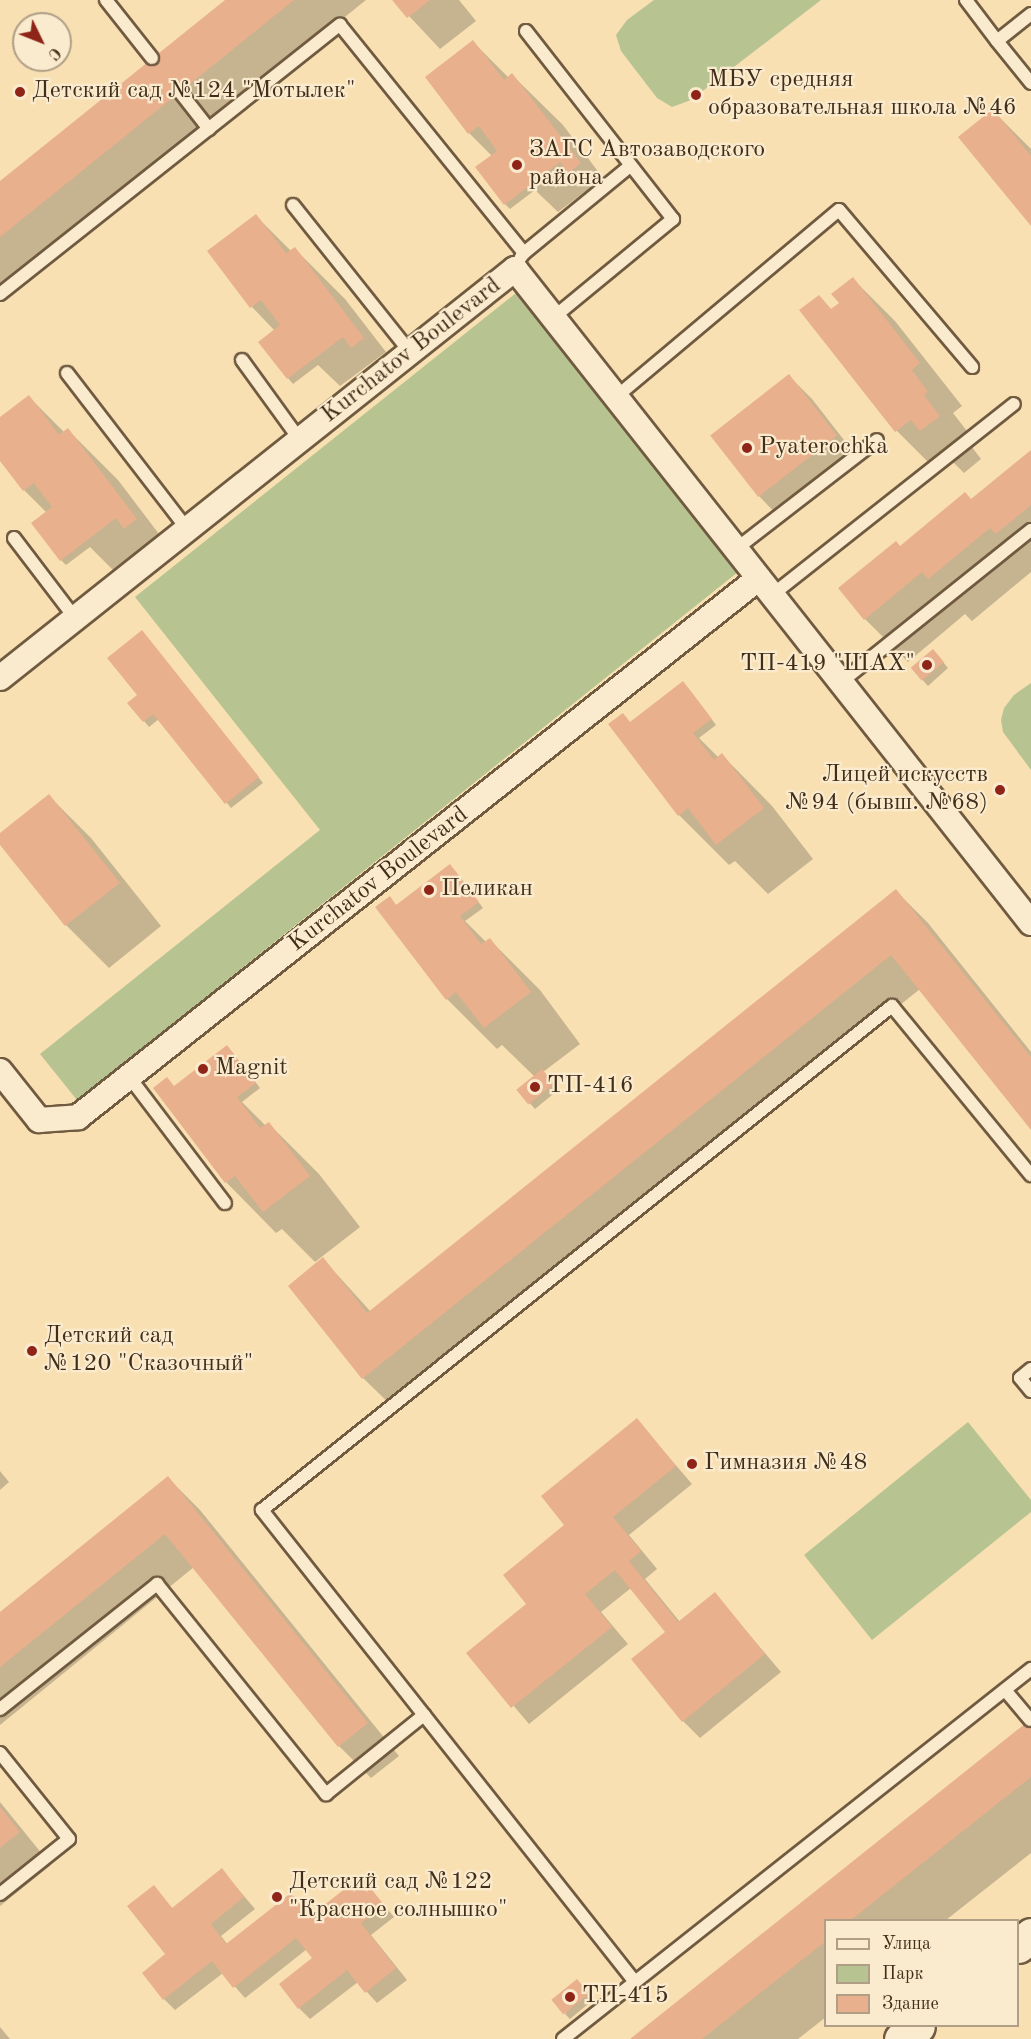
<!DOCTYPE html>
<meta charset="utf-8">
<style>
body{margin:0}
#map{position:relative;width:1031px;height:2039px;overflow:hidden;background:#f8e0b3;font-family:"Old Standard TT",serif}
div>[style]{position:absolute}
.green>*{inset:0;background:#b7c391}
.shadow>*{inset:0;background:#0003}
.building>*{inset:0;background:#e9b08e;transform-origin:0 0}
.roads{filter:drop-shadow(2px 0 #705a40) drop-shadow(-2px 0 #705a40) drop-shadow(0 2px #705a40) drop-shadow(0 -2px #705a40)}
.service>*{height:12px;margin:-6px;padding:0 6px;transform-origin:6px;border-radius:6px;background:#faebce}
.minor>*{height:24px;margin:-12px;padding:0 12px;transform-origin:12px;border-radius:12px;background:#faebce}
.secondary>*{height:33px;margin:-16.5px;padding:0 16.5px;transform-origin:16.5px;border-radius:16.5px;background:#faebce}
.dots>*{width:16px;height:16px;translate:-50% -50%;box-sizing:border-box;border:3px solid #faebce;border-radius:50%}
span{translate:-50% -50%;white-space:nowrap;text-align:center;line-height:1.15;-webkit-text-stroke:4.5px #faebce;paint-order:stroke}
.poi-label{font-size:24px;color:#422d1a}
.left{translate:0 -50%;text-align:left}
.right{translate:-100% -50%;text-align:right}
.street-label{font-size:24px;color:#422d1a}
.legend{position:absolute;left:824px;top:1919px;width:195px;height:108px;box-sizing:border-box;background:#faebce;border:2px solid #b09f86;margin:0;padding:8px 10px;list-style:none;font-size:18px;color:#422d1a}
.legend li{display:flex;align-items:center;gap:12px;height:30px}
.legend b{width:30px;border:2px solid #b09f86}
.north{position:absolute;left:12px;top:12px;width:60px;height:60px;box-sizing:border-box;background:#faebce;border:2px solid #b09f86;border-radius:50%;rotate:133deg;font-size:16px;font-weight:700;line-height:24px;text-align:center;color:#422d1a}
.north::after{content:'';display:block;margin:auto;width:21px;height:27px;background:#8f2418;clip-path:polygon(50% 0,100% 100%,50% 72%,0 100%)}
</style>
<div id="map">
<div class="green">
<i style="clip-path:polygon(654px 0,821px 0,691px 100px,672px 107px,657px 98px,621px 51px,616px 35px,627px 20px)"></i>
<i style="clip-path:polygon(516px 293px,738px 572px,77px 1100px,40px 1054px,320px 830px,135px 597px)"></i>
<i style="clip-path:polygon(1031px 683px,1031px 770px,1003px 732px,1001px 720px,1004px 708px,1014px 695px)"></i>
<i style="clip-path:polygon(968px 1422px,1031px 1500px,1031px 1512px,872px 1640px,804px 1555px)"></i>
</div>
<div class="shadow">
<i style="clip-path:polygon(227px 0,366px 0,0 295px,0 183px)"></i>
<i style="clip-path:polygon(394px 0,459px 0,476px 21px,440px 49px)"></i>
<i style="clip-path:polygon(473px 42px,509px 78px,512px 75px,563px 125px,603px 178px,558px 212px,535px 190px,510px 209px,505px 204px,492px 156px,469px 133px)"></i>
<i style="clip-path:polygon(993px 111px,1031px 149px,1031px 224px)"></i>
<i style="clip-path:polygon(256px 216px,291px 251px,295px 249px,345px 299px,386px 352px,340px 386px,318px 365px,293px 384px,288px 378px,260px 342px,275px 331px,252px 307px,209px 251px)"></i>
<i style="clip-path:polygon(853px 279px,895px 321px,962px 406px,953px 413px,970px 435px,965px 438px,981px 459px,964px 473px,953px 462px,939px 473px,897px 431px,801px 310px,819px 297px,832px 310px,841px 304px)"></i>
<i style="clip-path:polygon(789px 376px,812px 399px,858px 458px,781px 519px,759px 496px,712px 437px)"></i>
<i style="clip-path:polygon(29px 397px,64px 432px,68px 430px,118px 480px,159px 534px,113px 570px,90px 547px,66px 565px,61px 560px,47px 513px,24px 490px,0 458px,0 419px)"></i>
<i style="clip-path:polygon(1031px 452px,1031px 572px,972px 621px,965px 614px,908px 662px,865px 619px,840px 589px,972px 500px)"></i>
<i style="clip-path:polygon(147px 638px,263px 783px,231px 808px,159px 719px,149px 727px,130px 704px,139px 696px)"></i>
<i style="clip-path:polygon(938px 656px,948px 668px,928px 686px,912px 668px)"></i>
<i style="clip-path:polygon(688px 688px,716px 725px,699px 738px,719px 758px,722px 755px,772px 806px,813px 859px,768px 894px,735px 861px,729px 865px,679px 815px,630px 723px)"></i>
<i style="clip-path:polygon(49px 796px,91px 838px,161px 926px,109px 968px,66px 925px,0 843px,0 835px)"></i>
<i style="clip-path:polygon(455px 871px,483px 908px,465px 921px,486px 942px,490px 940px,540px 990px,580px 1044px,543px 1072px,558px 1090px,535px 1109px,519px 1091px,535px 1077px,502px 1045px,497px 1049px,447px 999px,390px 898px,397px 906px)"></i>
<i style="clip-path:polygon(896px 891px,928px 923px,1031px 1052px,1031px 1127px,920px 989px,395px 1409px,363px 1378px,323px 1259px,371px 1312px)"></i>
<i style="clip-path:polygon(232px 1052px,260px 1088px,242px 1102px,266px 1126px,269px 1124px,319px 1174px,360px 1227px,315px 1262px,282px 1229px,276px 1233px,226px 1182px,174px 1087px)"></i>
<i style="clip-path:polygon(637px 1420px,692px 1484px,629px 1535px,657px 1569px,645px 1579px,680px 1622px,715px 1594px,781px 1672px,700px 1738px,683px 1721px,667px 1632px,631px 1588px,601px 1612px,628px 1644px,529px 1724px,469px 1653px,528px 1605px,566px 1525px)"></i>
<i style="clip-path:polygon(0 1471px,9px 1482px,0 1490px)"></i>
<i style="clip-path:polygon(168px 1478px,200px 1510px,399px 1756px,371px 1778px,339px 1746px,194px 1567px,0 1725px,0 1614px)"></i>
<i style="clip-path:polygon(1031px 1721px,1031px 1853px,946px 1920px,826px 1920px,826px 2017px,798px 2039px,633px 2039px)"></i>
<i style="clip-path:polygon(0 1802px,51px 1865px,0 1906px)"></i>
<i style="clip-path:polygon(222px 1870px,255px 1909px,221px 1936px,228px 1945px,291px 1895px,311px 1917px,361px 1878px,394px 1917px,371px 1935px,407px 1980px,377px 2003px,358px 1982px,310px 2019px,299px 2008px,314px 1958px,307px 1949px,245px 1998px,223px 1973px,175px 2010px,164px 1999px,167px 1954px,154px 1887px,173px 1909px)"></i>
<i style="clip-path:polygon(582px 1987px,593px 2000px,570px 2019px,565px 2014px)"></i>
<i style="clip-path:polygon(0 2027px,10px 2039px,0 2039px)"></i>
</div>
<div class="building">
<i style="clip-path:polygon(225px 0,294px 0,0 237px,0 181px)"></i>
<i style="clip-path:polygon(392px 0,430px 0,407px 18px)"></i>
<i style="clip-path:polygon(473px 40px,504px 80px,512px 73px,581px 163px,568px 173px,560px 162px,504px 205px,475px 167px,497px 151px,479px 126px,468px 134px,425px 77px)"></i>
<i style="clip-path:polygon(993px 109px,1031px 156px,1031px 226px,958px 137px)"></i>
<i style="clip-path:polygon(256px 214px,286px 253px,295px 247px,364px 338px,351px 348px,343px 337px,287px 379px,258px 342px,280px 325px,261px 300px,250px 308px,207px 251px)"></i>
<i style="clip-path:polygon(853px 277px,920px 363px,912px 370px,928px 392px,924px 395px,940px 416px,920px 431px,911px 420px,895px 432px,799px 310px,819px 295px,831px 309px,839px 303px,831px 294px)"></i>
<i style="left:789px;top:374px;width:78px;height:100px;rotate:52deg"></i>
<i style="clip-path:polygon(29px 395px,59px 435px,68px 428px,137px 519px,124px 529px,116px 518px,60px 561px,31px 523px,52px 507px,34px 483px,23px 491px,0 461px,0 417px)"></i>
<i style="clip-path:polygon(1031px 450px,1031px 505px,996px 534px,990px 528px,928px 579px,922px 572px,864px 620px,838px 588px,896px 541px,900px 546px,965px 492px,971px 499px)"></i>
<i style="clip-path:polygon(142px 630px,259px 777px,225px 804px,153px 714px,143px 722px,127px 703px,137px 695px,107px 658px)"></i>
<i style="left:933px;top:649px;width:17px;height:29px;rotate:50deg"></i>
<i style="clip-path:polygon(683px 681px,712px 719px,693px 733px,714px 760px,722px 753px,764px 808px,716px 845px,688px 808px,678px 816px,608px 724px,623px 713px,630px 722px)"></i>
<i style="clip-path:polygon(49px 794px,120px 883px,65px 926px,0 845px,0 833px)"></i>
<i style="clip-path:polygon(450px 864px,479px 902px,460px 916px,481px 944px,490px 938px,531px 992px,484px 1028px,456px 992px,446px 1000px,375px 907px,390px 896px,396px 905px)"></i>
<i style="clip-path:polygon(896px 889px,1031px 1057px,1031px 1130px,891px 955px,362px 1379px,288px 1286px,323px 1257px,367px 1313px)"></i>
<i style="clip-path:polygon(227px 1045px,256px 1083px,237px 1097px,260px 1128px,269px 1122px,310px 1176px,263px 1212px,235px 1176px,225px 1183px,153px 1088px,167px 1077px,174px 1086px)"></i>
<i style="left:542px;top:1069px;width:19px;height:33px;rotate:51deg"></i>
<i style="clip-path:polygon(637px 1418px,676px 1466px,613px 1517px,641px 1551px,629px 1561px,678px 1622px,715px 1592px,765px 1654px,682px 1722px,631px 1659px,665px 1632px,615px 1570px,585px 1594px,612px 1627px,511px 1708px,466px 1653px,526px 1604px,503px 1575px,564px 1525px,541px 1496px)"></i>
<i style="clip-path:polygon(168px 1476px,368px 1723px,338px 1747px,165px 1534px,0 1667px,0 1612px)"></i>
<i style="clip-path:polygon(1031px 1719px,1031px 1777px,851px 1920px,826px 1920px,826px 1941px,702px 2039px,630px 2039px)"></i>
<i style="clip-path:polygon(0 1807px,20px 1832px,0 1848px)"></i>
<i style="clip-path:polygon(222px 1868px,244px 1897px,211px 1924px,226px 1944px,291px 1893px,309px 1917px,361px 1876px,384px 1905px,361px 1923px,396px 1968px,365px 1993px,347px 1970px,298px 2009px,279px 1984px,312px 1958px,296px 1938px,233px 1988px,212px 1961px,163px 2000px,142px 1973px,165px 1954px,127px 1906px,154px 1885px,172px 1908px)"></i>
<i style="left:577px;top:1979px;width:19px;height:33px;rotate:51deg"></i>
</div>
<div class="roads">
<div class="service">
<i style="left:106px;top:0;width:74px;rotate:51.6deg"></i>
<i style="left:966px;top:0;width:51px;rotate:52.9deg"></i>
<i style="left:1031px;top:14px;width:43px;rotate:141.5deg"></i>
<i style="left:997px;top:41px;width:54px;rotate:51deg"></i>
<i style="left:526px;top:31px;width:239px;rotate:52deg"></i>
<i style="left:673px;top:219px;width:156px;rotate:140.5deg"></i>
<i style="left:180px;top:92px;width:47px;rotate:51.9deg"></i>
<i style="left:293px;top:205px;width:188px;rotate:51.5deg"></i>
<i style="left:521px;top:257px;width:5px;rotate:-53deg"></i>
<i style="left:524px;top:253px;width:137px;rotate:-39.4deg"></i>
<i style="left:0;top:294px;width:434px;rotate:-38.4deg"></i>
<i style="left:340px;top:25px;width:293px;rotate:51.1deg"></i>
<i style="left:242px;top:360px;width:99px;rotate:54.1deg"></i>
<i style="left:67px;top:373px;width:197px;rotate:52.4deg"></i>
<i style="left:616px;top:397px;width:291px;rotate:-40deg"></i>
<i style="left:839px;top:210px;width:206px;rotate:49.7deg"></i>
<i style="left:14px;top:538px;width:101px;rotate:52.7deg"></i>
<i style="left:736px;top:549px;width:178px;rotate:-37.7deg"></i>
<i style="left:772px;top:595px;width:308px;rotate:-38.3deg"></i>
<i style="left:841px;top:682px;width:243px;rotate:-38.7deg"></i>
<i style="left:130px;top:1078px;width:157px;rotate:52.8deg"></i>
<i style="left:1031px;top:1369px;width:14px;rotate:141deg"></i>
<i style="left:1020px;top:1378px;width:17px;rotate:50deg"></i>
<i style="left:1005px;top:1690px;width:39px;rotate:50deg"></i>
<i style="left:0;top:1709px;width:201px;rotate:-38.5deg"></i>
<i style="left:157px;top:1584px;width:270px;rotate:51.2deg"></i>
<i style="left:326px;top:1794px;width:126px;rotate:-38.9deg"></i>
<i style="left:0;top:1753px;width:110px;rotate:51.3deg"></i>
<i style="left:69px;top:1839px;width:88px;rotate:141.4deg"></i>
<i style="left:635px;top:1982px;width:602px;rotate:-128.32deg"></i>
<i style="left:262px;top:1510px;width:807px;rotate:-38.66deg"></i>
<i style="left:892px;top:1006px;width:219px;rotate:50.6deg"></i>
<i style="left:563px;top:2039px;width:597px;rotate:-38.33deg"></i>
</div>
<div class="minor">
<i style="left:0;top:678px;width:658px;rotate:-38.46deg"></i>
<i style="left:515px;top:269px;width:833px;rotate:51.73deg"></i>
<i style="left:0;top:1071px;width:63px;rotate:51.5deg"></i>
<i style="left:39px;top:1120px;width:39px;rotate:-4deg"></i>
<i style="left:78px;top:1117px;width:868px;rotate:-38.36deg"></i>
</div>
<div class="secondary">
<i style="left:1018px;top:1946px;width:17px;rotate:-40deg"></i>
<i style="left:901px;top:2039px;width:21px;rotate:-37deg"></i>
</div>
</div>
<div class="dots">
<i style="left:20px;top:92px;background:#8f2418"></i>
<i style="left:696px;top:95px;background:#8f2418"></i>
<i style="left:517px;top:165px;background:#8f2418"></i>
<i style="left:747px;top:448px;background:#8f2418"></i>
<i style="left:927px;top:665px;background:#8f2418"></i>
<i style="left:1000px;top:790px;background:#8f2418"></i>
<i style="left:429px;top:890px;background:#8f2418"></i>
<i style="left:203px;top:1069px;background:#8f2418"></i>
<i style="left:535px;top:1087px;background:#8f2418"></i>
<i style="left:32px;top:1351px;background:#8f2418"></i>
<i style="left:692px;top:1464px;background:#8f2418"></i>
<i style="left:277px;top:1897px;background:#8f2418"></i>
<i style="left:570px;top:1997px;background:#8f2418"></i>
</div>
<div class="poi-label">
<span class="left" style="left:708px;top:95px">МБУ средняя<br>образовательная школа №46</span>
<span class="left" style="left:32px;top:92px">Детский сад №124 "Мотылек"</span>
<span class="left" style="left:529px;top:165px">ЗАГС Автозаводского<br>района</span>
<span class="left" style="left:759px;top:448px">Pyaterochka</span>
<span class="right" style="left:915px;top:665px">ТП-419 "ШАХ"</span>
<span class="right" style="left:988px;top:790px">Лицей искусств<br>№94 (бывш. №68)</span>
<span class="left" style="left:441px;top:890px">Пеликан</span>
<span class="left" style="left:215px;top:1069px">Magnit</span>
<span class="left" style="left:547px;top:1087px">ТП-416</span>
<span class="left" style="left:44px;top:1351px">Детский сад<br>№120 "Сказочный"</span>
<span class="left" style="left:704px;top:1464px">Гимназия №48</span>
<span class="left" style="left:289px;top:1897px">Детский сад №122<br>"Красное солнышко"</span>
<span class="left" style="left:582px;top:1997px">ТП-415</span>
</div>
<div class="street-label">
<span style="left:412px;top:351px;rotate:-38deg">Kurchatov Boulevard</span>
<span style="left:379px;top:880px;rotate:-38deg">Kurchatov Boulevard</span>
</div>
<ul class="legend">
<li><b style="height:8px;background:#faebce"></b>Улица</li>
<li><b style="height:16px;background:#b7c391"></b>Парк</li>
<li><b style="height:16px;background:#e9b08e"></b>Здание</li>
</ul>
<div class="north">С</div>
</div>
